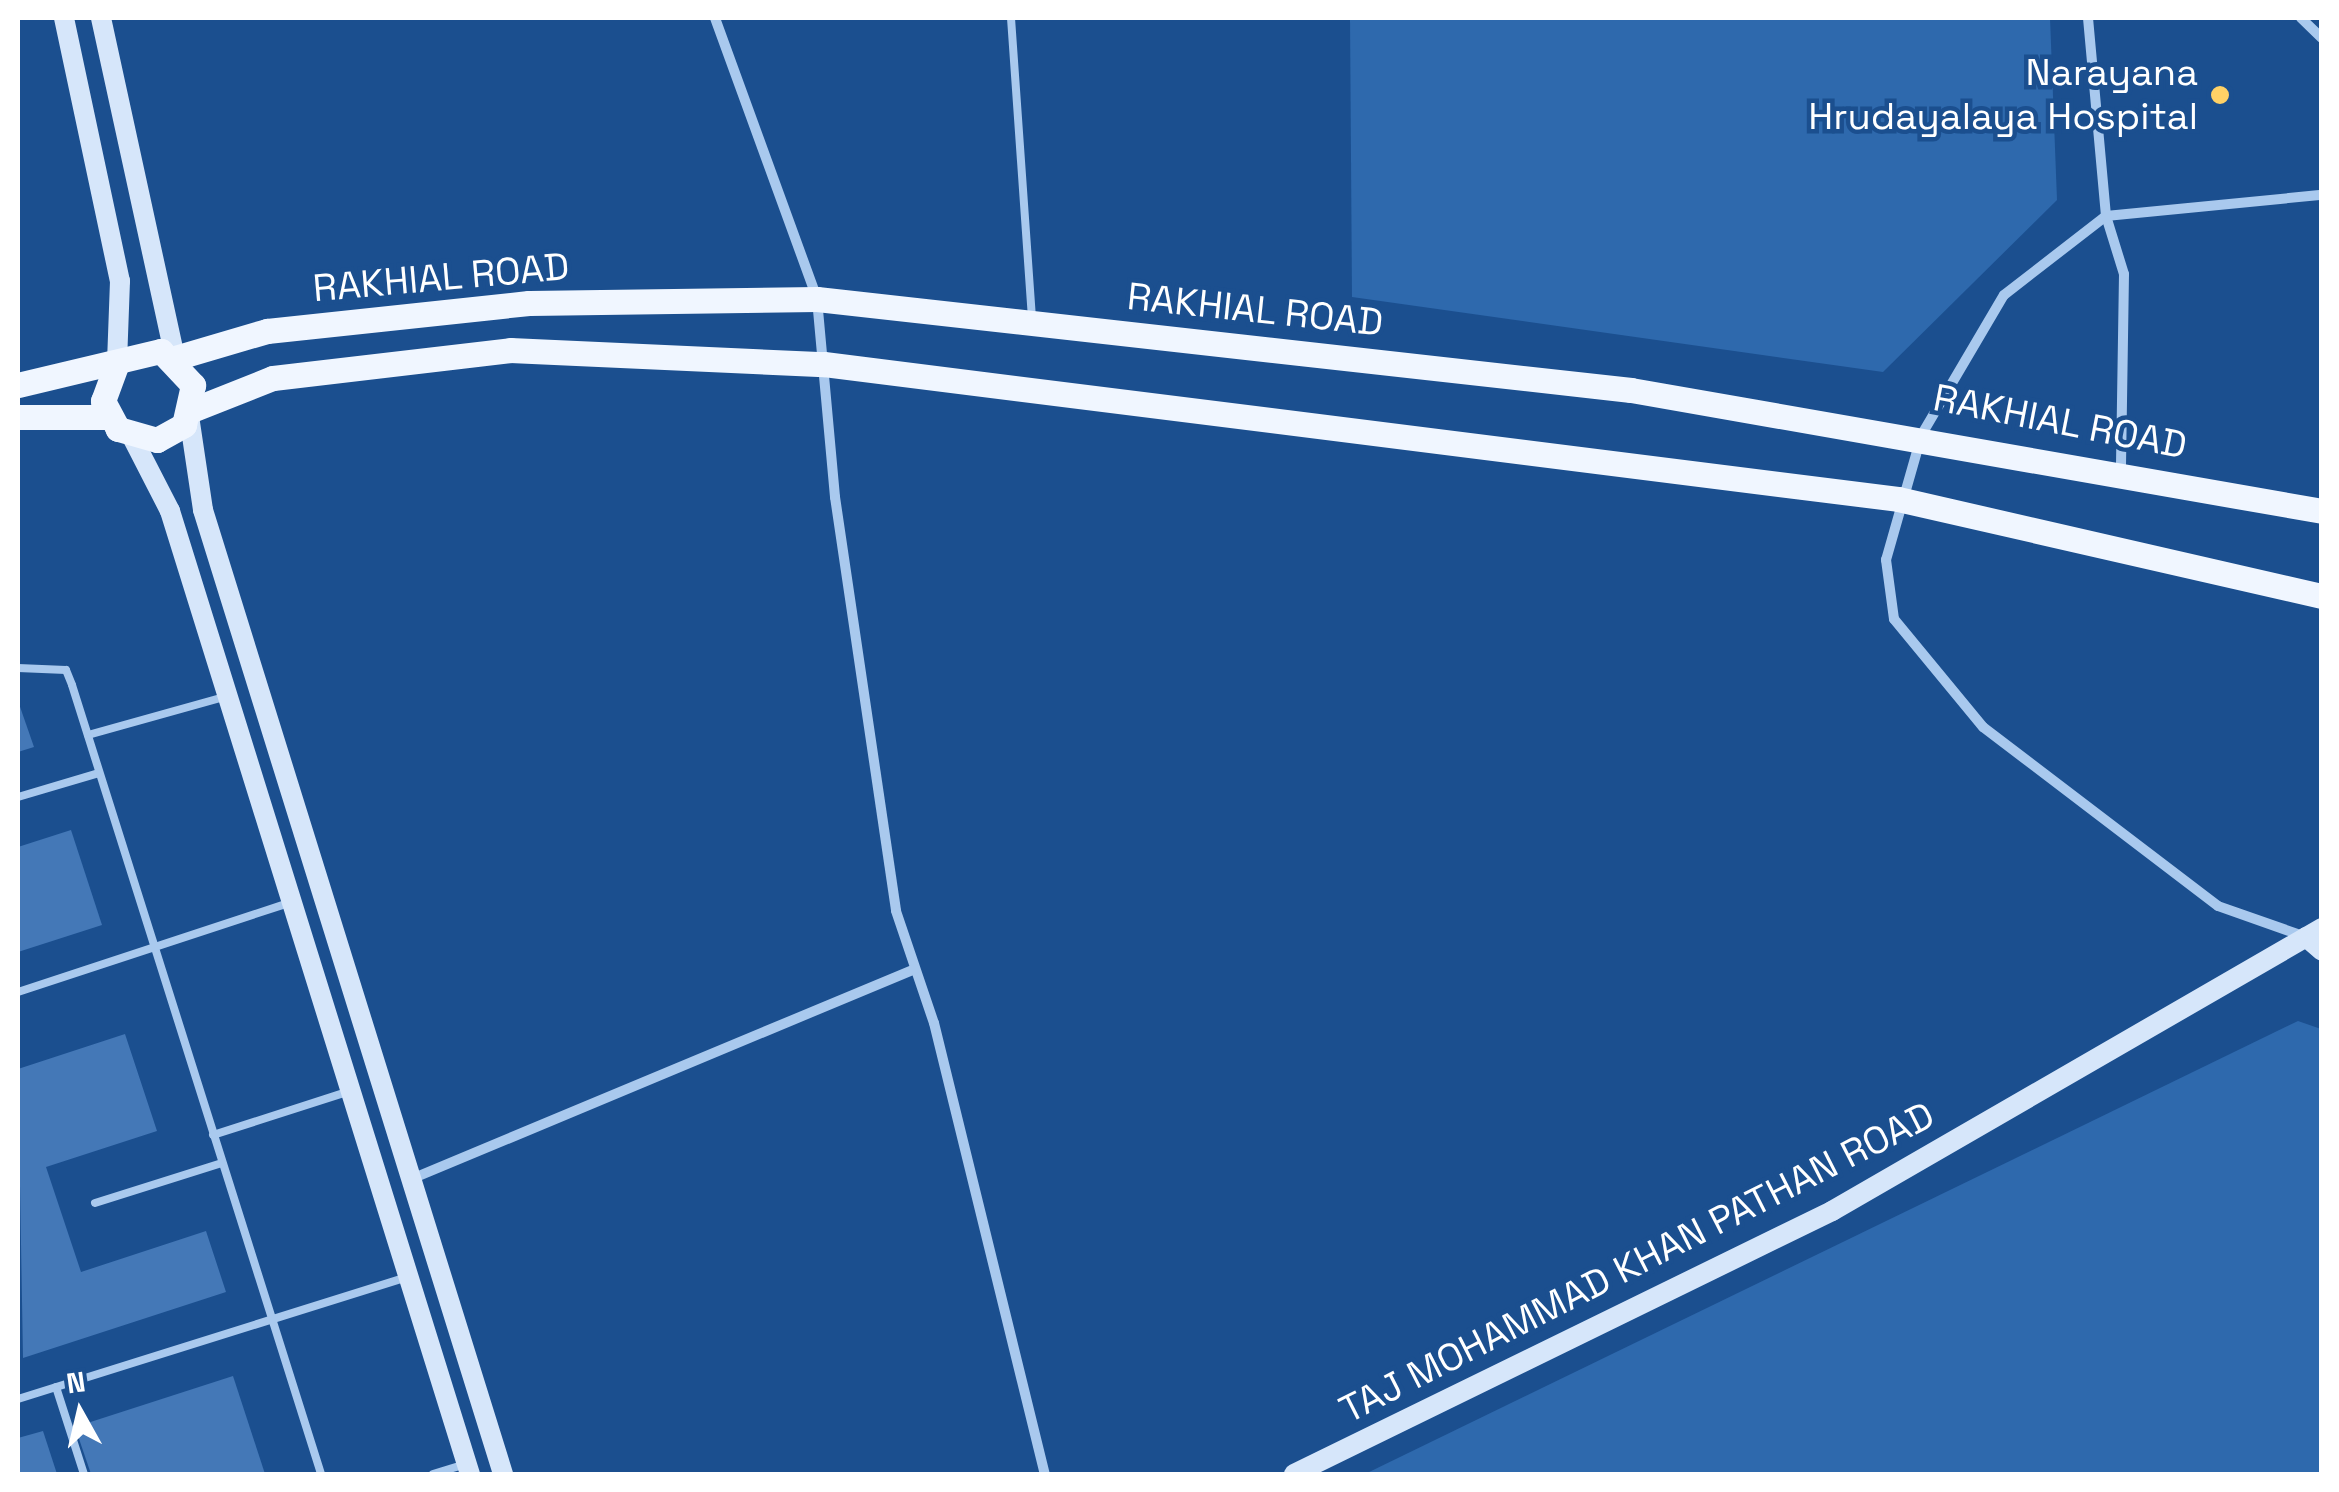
<!DOCTYPE html>
<style>
body{margin:0}
#map{position:relative;width:2339px;height:1492px;overflow:hidden;background:#1b4f8f;font-family:"Space Grotesk",sans-serif}
div>[style]{position:absolute}
.green>*{inset:0;background:#2e69ad}
.building>*{inset:0;background:#4478b7}
.lane>*{height:8px;margin:-4px;padding:0 4px;transform-origin:4px;border-radius:4px;background:#a9c9ee}
.street>*{height:10px;margin:-5px;padding:0 5px;transform-origin:5px;border-radius:5px;background:#a9c9ee}
.secondary>*{height:20px;margin:-10px;padding:0 10px;transform-origin:10px;border-radius:10px;background:#d6e6fa}
.primary>*{height:25px;margin:-12.5px;padding:0 12.5px;transform-origin:12.5px;border-radius:12.5px;background:#f0f6ff}
.dots>*{width:28px;height:28px;translate:-50% -50%;box-sizing:border-box;border:5px solid #1b4f8f;border-radius:50%}
span{translate:-50% -50%;white-space:nowrap;text-align:center;line-height:1.15;-webkit-text-stroke:9px #1b4f8f;paint-order:stroke}
.poi-label{font-size:38px;color:#fff}
.right{translate:-100% -50%;text-align:right}
.street-label{font-size:38px;color:#fff}
.frame{position:absolute;inset:0;border:20px solid #fff;pointer-events:none}
.north{position:absolute;left:30px;top:1362px;width:100px;height:100px;-webkit-text-stroke:8px #1b4f8f;paint-order:stroke;rotate:352deg;font-size:28px;font-weight:700;line-height:40px;text-align:center;color:#fff}
.north::after{content:'';display:block;margin:auto;width:35px;height:45px;background:#fff;clip-path:polygon(50% 0,100% 100%,50% 72%,0 100%)}
</style>
<div id="map">
<div class="green">
<i style="clip-path:polygon(1350px 18px,2050px 18px,2057px 200px,1883px 372px,1352px 297px)"></i>
<i style="clip-path:polygon(2298px 1021px,2321px 1029px,2321px 1474px,1365px 1474px)"></i>
</div>
<div class="building">
<i style="clip-path:polygon(18px 701px,34px 747px,18px 752px)"></i>
<i style="clip-path:polygon(71px 830px,102px 925px,18px 952px,18px 847px)"></i>
<i style="clip-path:polygon(125px 1034px,157px 1131px,46px 1167px,81px 1272px,206px 1231px,226px 1292px,23px 1358px,18px 1069px)"></i>
<i style="clip-path:polygon(233px 1376px,265px 1474px,91px 1474px,75px 1427px)"></i>
<i style="clip-path:polygon(43px 1431px,57px 1474px,18px 1474px,18px 1438px)"></i>
</div>
<div class="lane">
<i style="left:1011px;top:18px;width:301px;rotate:86deg"></i>
<i style="left:18px;top:668px;width:48px;rotate:2.4deg"></i>
<i style="left:66px;top:670px;width:16px;rotate:68deg"></i>
<i style="left:72px;top:685px;width:827px;rotate:72.48deg"></i>
<i style="left:88px;top:735px;width:145px;rotate:-15.6deg"></i>
<i style="left:18px;top:797px;width:84px;rotate:-16.5deg"></i>
<i style="left:18px;top:992px;width:287px;rotate:-18.2deg"></i>
<i style="left:213px;top:1135px;width:141px;rotate:-17.8deg"></i>
<i style="left:95px;top:1203px;width:133px;rotate:-17.5deg"></i>
<i style="left:56px;top:1387px;width:91px;rotate:72.2deg"></i>
<i style="left:18px;top:1399px;width:405px;rotate:-17.4deg"></i>
<i style="left:433px;top:1474px;width:34px;rotate:-17deg"></i>
</div>
<div class="street">
<i style="left:715px;top:18px;width:299px;rotate:70deg"></i>
<i style="left:817px;top:299px;width:199px;rotate:84.8deg"></i>
<i style="left:835px;top:497px;width:418px;rotate:81.6deg"></i>
<i style="left:896px;top:911px;width:118px;rotate:71.3deg"></i>
<i style="left:934px;top:1023px;width:464px;rotate:76.2deg"></i>
<i style="left:2088px;top:18px;width:199px;rotate:84.8deg"></i>
<i style="left:2106px;top:216px;width:61px;rotate:72.8deg"></i>
<i style="left:2124px;top:274px;width:197px;rotate:90.9deg"></i>
<i style="left:2301px;top:18px;width:29px;rotate:44deg"></i>
<i style="left:2306px;top:937px;width:93px;rotate:-160.6deg"></i>
<i style="left:2218px;top:906px;width:295px;rotate:-142.7deg"></i>
<i style="left:1983px;top:727px;width:140px;rotate:-129.5deg"></i>
<i style="left:1894px;top:619px;width:60px;rotate:-97.7deg"></i>
<i style="left:1886px;top:560px;width:131px;rotate:-74.1deg"></i>
<i style="left:1922px;top:434px;width:161px;rotate:-59.5deg"></i>
<i style="left:2004px;top:295px;width:129px;rotate:-37.8deg"></i>
<i style="left:2106px;top:216px;width:217px;rotate:-5.6deg"></i>
<i style="left:409px;top:1180px;width:548px;rotate:-22.64deg"></i>
</div>
<div class="secondary">
<i style="left:64px;top:18px;width:269px;rotate:78deg"></i>
<i style="left:120px;top:281px;width:82px;rotate:92.1deg"></i>
<i style="left:101px;top:18px;width:348px;rotate:77.7deg"></i>
<i style="left:189px;top:416px;width:95px;rotate:81.5deg"></i>
<i style="left:203px;top:510px;width:1010px;rotate:72.71deg"></i>
<i style="left:132px;top:437px;width:83px;rotate:62.8deg"></i>
<i style="left:170px;top:511px;width:1009px;rotate:72.7deg"></i>
<i style="left:2306px;top:937px;width:21px;rotate:41deg"></i>
<i style="left:1294px;top:1474px;width:599px;rotate:-26.05deg"></i>
<i style="left:1832px;top:1211px;width:566px;rotate:-30.01deg"></i>
</div>
<div class="primary">
<i style="left:175px;top:358px;width:96px;rotate:-16.4deg"></i>
<i style="left:267px;top:331px;width:263px;rotate:-6.1deg"></i>
<i style="left:529px;top:303px;width:288px;rotate:-0.8deg"></i>
<i style="left:817px;top:299px;width:819px;rotate:6.38deg"></i>
<i style="left:1631px;top:390px;width:702px;rotate:9.93deg"></i>
<i style="left:18px;top:385px;width:147px;rotate:-13.4deg"></i>
<i style="left:161px;top:351px;width:47px;rotate:46.7deg"></i>
<i style="left:193px;top:385px;width:41px;rotate:102.7deg"></i>
<i style="left:184px;top:425px;width:31px;rotate:151deg"></i>
<i style="left:157px;top:440px;width:41px;rotate:-164.2deg"></i>
<i style="left:118px;top:429px;width:32px;rotate:-118deg"></i>
<i style="left:103px;top:401px;width:40px;rotate:-69.8deg"></i>
<i style="left:192px;top:410px;width:87px;rotate:-21.6deg"></i>
<i style="left:273px;top:378px;width:239px;rotate:-6.7deg"></i>
<i style="left:510px;top:350px;width:314px;rotate:2.6deg"></i>
<i style="left:824px;top:364px;width:1082px;rotate:7.16deg"></i>
<i style="left:1898px;top:499px;width:435px;rotate:12.9deg"></i>
<i style="left:18px;top:417px;width:90px"></i>
</div>
<div class="dots">
<i style="left:2220px;top:95px;background:#ffd166"></i>
</div>
<div class="poi-label">
<span class="right" style="left:2198px;top:95px">Narayana<br>Hrudayalaya Hospital</span>
</div>
<div class="street-label">
<span style="left:441px;top:278px;rotate:-5deg">RAKHIAL ROAD</span>
<span style="left:1255px;top:310px;rotate:6deg">RAKHIAL ROAD</span>
<span style="left:2060px;top:422px;rotate:11deg">RAKHIAL ROAD</span>
<span style="left:1637px;top:1263px;rotate:-27deg">TAJ MOHAMMAD KHAN PATHAN ROAD</span>
</div>
<div class="frame"></div>
<div class="north">N</div>
</div>
